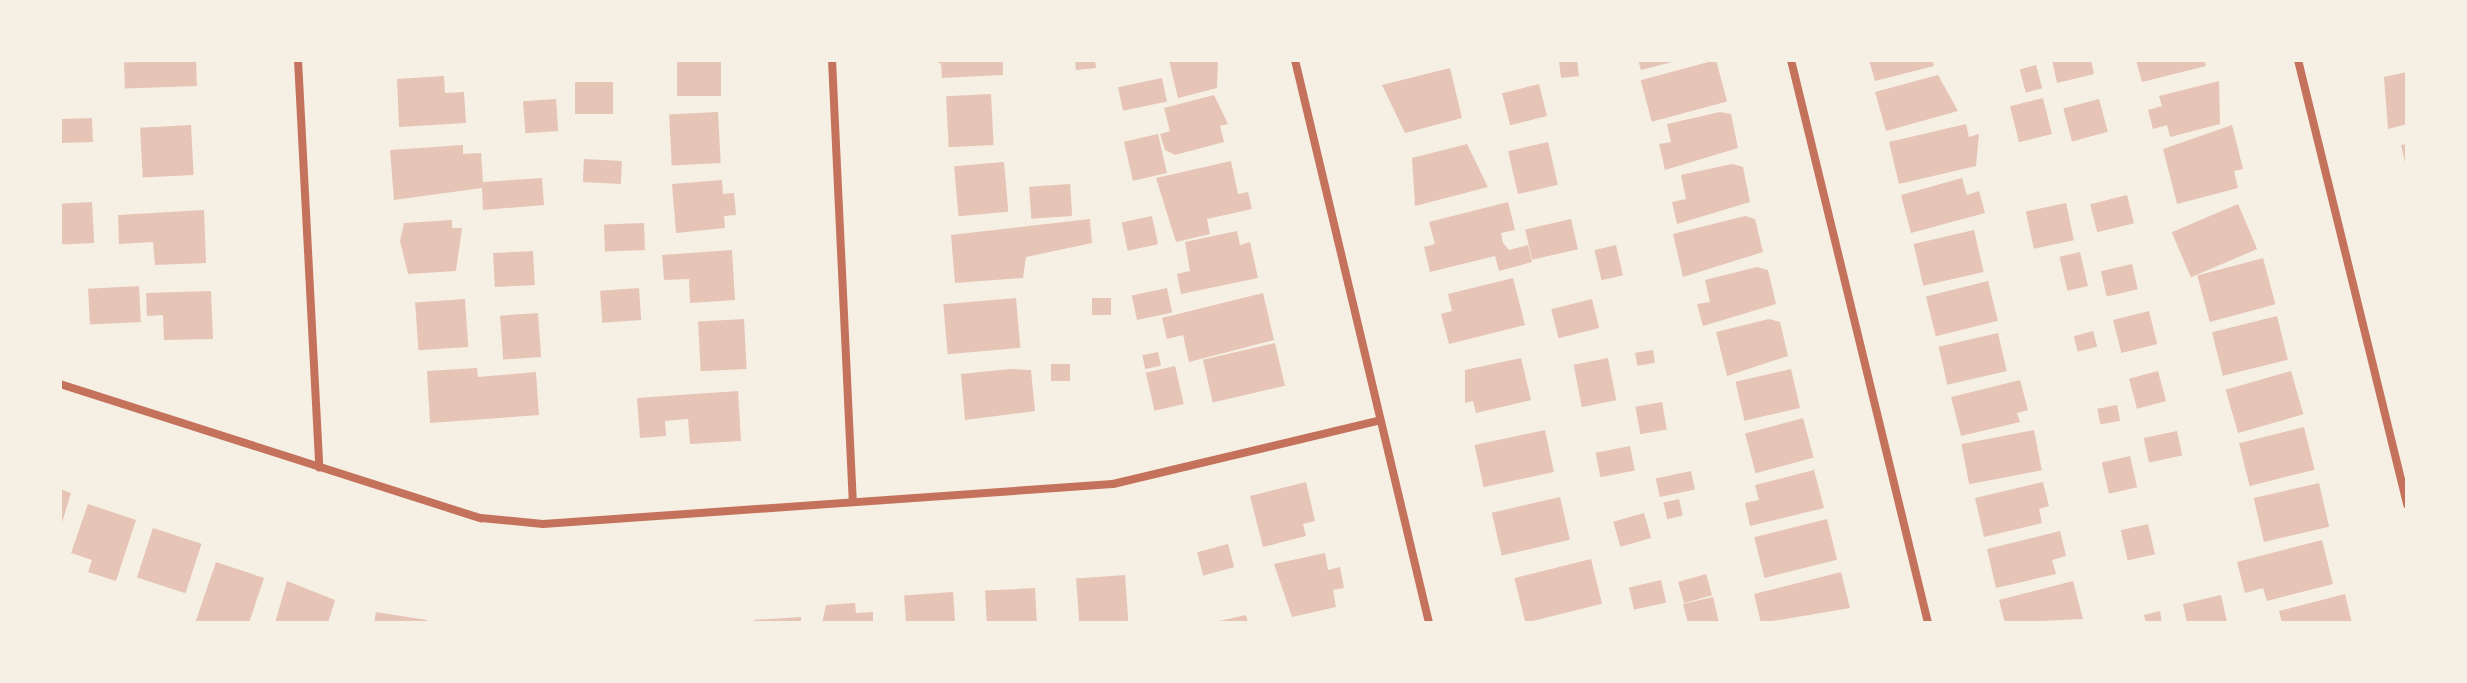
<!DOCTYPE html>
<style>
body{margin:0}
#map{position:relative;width:2467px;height:683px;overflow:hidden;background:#f6efe4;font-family:"Fira Sans",sans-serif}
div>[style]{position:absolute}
.building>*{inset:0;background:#e6c5b7;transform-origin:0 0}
.minor>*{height:8px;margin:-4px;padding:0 4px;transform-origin:4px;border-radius:4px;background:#c5725c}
span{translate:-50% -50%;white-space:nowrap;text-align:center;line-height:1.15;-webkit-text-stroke:7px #f6efe4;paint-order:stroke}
.frame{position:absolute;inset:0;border:62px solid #f6efe4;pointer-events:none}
</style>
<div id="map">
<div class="building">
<i style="left:196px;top:60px;width:26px;height:72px;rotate:88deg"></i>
<i style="left:677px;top:60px;width:44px;height:36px"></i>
<i style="clip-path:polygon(933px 60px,1003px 60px,1003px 75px,942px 78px,941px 64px)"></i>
<i style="clip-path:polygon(1075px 60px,1095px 60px,1096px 68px,1076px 70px)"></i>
<i style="clip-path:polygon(1169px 60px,1218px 60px,1217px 88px,1178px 98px)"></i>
<i style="left:1577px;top:60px;width:16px;height:18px;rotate:83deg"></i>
<i style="clip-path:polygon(1638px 60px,1676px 60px,1676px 61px,1641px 70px)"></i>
<i style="left:1716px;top:60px;width:43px;height:78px;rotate:75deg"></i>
<i style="clip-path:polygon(1869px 60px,1932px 60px,1934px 66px,1875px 81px)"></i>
<i style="clip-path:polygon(2052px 60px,2091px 60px,2094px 74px,2057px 83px)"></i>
<i style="clip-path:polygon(2136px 60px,2204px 60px,2206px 66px,2142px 82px)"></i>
<i style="left:2036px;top:65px;width:24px;height:17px;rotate:75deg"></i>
<i style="clip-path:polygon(1450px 68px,1462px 118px,1405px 133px,1382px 85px)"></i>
<i style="clip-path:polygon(2407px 72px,2407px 124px,2388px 129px,2384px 77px)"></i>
<i style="clip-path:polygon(1938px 75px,1958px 111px,1886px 131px,1875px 92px)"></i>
<i style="clip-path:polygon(444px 76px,445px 93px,464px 92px,466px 123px,399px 127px,397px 79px)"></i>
<i style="left:1162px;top:78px;width:24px;height:45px;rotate:78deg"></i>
<i style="clip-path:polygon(2219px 81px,2220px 124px,2170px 137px,2167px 125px,2153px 129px,2148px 110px,2162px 106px,2159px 96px)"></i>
<i style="left:613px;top:82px;width:32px;height:38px;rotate:90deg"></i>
<i style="left:1539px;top:84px;width:33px;height:38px;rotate:76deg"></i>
<i style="left:991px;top:94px;width:51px;height:45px;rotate:87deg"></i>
<i style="clip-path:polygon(1214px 95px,1228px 124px,1220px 126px,1224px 142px,1175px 155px,1165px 150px,1160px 134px,1170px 131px,1164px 108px)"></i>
<i style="left:2043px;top:98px;width:37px;height:34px;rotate:76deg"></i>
<i style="left:556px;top:99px;width:32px;height:33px;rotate:86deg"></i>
<i style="left:2099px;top:99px;width:34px;height:37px;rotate:75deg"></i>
<i style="left:718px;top:112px;width:51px;height:49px;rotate:87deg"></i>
<i style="clip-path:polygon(1720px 112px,1731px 114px,1738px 148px,1665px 170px,1659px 144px,1671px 142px,1667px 124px)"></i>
<i style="left:92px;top:118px;width:24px;height:32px;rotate:88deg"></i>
<i style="clip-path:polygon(1966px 124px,1969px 137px,1979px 134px,1976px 166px,1899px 184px,1889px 142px)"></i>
<i style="left:191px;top:125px;width:50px;height:51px;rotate:87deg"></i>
<i style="clip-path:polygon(2232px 125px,2243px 169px,2234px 171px,2238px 188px,2177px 204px,2163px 149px)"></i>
<i style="left:1158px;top:134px;width:40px;height:35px;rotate:77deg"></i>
<i style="left:1548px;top:142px;width:44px;height:41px;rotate:77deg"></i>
<i style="clip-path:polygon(1467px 144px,1488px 187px,1415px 206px,1412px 158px)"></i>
<i style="clip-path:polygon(2407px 144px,2407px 167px,2406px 167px,2401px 145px)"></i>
<i style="clip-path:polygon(463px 145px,463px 154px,481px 153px,483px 182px,542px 178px,544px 205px,483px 210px,482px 188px,394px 200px,390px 150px)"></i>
<i style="left:584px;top:159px;width:38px;height:23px;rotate:3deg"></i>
<i style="clip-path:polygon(1231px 161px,1238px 194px,1248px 192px,1252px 209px,1207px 219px,1210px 234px,1176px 242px,1156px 178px)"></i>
<i style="left:1004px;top:162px;width:50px;height:50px;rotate:85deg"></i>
<i style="clip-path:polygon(1732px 164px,1743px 167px,1750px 202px,1677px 224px,1672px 202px,1686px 199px,1681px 175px)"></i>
<i style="clip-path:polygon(1962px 178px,1967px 195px,1979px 191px,1985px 213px,1911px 233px,1901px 195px)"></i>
<i style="clip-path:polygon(722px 180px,723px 194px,734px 193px,736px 215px,724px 216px,725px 228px,676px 233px,672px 184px)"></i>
<i style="left:1070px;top:184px;width:32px;height:41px;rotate:86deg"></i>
<i style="left:2127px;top:195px;width:29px;height:38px;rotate:76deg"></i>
<i style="left:92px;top:202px;width:41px;height:32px;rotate:87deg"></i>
<i style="clip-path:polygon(1508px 202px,1515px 230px,1501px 233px,1503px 243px,1509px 250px,1528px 245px,1532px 262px,1499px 271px,1495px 256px,1430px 272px,1424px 247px,1435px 244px,1429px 222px)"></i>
<i style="left:2066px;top:203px;width:38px;height:41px;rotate:78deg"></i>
<i style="left:2238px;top:204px;width:49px;height:72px;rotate:67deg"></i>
<i style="clip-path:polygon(204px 210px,206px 263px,155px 265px,153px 242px,119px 244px,118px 215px)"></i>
<i style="left:1152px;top:216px;width:29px;height:31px;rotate:78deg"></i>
<i style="clip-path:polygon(1745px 216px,1755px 219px,1763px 252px,1683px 277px,1673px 234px)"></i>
<i style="clip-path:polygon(1090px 219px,1092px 243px,1026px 257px,1023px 278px,955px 283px,951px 235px)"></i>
<i style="left:1571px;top:219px;width:31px;height:47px;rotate:77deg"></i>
<i style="clip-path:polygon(452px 220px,452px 228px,462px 228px,456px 271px,408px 274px,400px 241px,404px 223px)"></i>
<i style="left:644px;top:223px;width:27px;height:40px;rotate:88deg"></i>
<i style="left:1974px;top:230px;width:43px;height:62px;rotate:77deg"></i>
<i style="clip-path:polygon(1237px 231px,1240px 245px,1250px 242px,1258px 278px,1181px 294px,1177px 274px,1190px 271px,1185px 242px)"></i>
<i style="left:1616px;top:245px;width:31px;height:22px;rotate:77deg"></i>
<i style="clip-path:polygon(732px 250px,735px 300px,690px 303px,689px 279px,664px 280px,662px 255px)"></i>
<i style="left:533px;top:251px;width:34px;height:40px;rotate:87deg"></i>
<i style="left:2080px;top:252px;width:35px;height:21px;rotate:77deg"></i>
<i style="left:2263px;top:258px;width:48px;height:68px;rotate:75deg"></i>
<i style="left:2132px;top:264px;width:26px;height:32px;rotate:77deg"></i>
<i style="clip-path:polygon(1757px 267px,1768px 270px,1776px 304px,1703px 326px,1697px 304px,1710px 302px,1705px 280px)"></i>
<i style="clip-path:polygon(1513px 278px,1525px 325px,1449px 344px,1441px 314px,1452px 311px,1448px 294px)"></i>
<i style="left:1988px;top:281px;width:41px;height:64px;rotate:76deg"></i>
<i style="left:139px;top:286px;width:36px;height:51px;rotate:87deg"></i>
<i style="left:639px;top:288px;width:32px;height:39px;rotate:86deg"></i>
<i style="left:1167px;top:288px;width:25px;height:36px;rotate:78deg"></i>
<i style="clip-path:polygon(211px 291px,213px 339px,164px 340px,163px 315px,147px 316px,146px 293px)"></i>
<i style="clip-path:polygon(1263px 293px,1274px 340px,1189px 362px,1183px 335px,1167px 339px,1162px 318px)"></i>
<i style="left:1016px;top:298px;width:50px;height:73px;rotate:85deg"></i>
<i style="left:1092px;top:298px;width:19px;height:17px"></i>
<i style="left:465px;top:299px;width:48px;height:50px;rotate:86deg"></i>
<i style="left:1592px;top:299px;width:30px;height:42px;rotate:76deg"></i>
<i style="left:2149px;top:311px;width:34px;height:37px;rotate:76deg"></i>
<i style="left:538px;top:313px;width:44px;height:38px;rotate:86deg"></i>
<i style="left:2277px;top:316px;width:45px;height:67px;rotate:76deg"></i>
<i style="left:744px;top:319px;width:50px;height:46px;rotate:87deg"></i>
<i style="clip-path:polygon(1769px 319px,1780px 322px,1788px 356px,1727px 376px,1716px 332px)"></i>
<i style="left:2093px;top:331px;width:16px;height:20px;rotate:75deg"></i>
<i style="left:1998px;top:333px;width:39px;height:61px;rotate:77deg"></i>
<i style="left:1275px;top:343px;width:44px;height:74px;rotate:77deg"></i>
<i style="left:1653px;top:350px;width:13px;height:18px;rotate:81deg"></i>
<i style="left:1158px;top:352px;width:14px;height:16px;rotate:78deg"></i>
<i style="clip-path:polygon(1521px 358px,1531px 400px,1476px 413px,1473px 401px,1465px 403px,1465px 370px)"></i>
<i style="left:1608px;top:358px;width:43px;height:35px;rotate:79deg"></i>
<i style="left:1051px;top:364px;width:19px;height:17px"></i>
<i style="left:1175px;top:366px;width:39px;height:30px;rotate:77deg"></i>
<i style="clip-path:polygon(477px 368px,478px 377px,536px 372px,539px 415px,430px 423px,427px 371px)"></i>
<i style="clip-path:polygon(1011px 369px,1031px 370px,1035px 411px,965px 420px,961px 374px)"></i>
<i style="left:1791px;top:369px;width:40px;height:57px;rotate:77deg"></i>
<i style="left:2158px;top:371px;width:31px;height:30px;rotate:75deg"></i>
<i style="left:2291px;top:371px;width:45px;height:68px;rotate:74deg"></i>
<i style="clip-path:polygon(2020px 380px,2028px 410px,2017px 413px,2020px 422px,1961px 436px,1951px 397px)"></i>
<i style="clip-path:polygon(738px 391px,741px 441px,690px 444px,688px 419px,665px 421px,666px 436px,640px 438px,637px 398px)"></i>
<i style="left:1662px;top:402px;width:28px;height:27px;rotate:80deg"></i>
<i style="left:2117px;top:405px;width:16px;height:20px;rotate:79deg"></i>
<i style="left:1803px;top:418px;width:41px;height:60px;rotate:75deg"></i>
<i style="left:2304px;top:427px;width:44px;height:67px;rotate:76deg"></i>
<i style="left:1545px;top:430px;width:43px;height:72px;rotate:78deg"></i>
<i style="left:2034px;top:430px;width:41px;height:74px;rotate:79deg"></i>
<i style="left:2177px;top:431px;width:25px;height:34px;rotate:78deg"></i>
<i style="left:1630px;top:446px;width:25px;height:35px;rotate:79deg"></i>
<i style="left:2130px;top:456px;width:32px;height:29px;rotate:77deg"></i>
<i style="clip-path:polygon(1814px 470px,1824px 508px,1750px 526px,1745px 503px,1759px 500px,1755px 485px)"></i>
<i style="left:1691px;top:471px;width:19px;height:36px;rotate:78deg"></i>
<i style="clip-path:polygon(1306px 482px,1315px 521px,1303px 524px,1306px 536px,1263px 547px,1250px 496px)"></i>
<i style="clip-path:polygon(2043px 482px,2049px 506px,2039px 509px,2042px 523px,1984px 537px,1975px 498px)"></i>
<i style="left:2319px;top:483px;width:45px;height:67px;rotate:77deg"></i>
<i style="clip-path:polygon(60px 489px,71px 493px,61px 526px,60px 526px)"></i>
<i style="left:1560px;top:497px;width:44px;height:70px;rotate:77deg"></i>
<i style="left:1679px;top:499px;width:17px;height:16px;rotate:77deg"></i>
<i style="clip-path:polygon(88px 504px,136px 520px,116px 581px,88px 572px,92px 560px,71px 553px)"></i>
<i style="left:1644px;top:513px;width:26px;height:32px;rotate:74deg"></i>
<i style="left:1827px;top:519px;width:42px;height:75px;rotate:76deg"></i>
<i style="left:2148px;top:524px;width:31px;height:28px;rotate:77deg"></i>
<i style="left:153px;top:528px;width:51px;height:52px;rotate:18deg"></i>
<i style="clip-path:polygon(2060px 531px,2066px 556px,2052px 560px,2056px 574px,1996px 588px,1987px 549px)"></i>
<i style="clip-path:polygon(2322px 540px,2333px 584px,2267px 601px,2263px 588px,2245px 593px,2237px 562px)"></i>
<i style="left:1228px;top:544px;width:24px;height:32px;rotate:75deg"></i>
<i style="clip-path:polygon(1325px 553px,1328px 570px,1340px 567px,1344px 588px,1333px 590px,1336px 607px,1292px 617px,1274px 564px)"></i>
<i style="left:1591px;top:559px;width:46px;height:79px;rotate:76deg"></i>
<i style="clip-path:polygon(216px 562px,264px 578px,249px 623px,195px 623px)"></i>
<i style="clip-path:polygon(1841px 572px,1850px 608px,1761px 623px,1754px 594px)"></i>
<i style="left:1706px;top:574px;width:22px;height:29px;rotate:74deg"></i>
<i style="left:1125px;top:575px;width:48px;height:49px;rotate:86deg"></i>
<i style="left:1661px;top:580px;width:23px;height:33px;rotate:77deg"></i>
<i style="clip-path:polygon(287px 581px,335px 600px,328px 623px,275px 623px)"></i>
<i style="clip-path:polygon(2073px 581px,2083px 619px,2005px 623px,1999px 600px)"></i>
<i style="left:1035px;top:588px;width:35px;height:50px;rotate:87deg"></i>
<i style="left:953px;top:592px;width:31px;height:49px;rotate:86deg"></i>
<i style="clip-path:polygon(2345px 594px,2352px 623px,2282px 623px,2279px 611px)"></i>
<i style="clip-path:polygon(2221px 595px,2227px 622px,2187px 623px,2183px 604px)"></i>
<i style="clip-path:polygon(1713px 597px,1719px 623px,1688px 623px,1683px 604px)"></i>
<i style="clip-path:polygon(855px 603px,856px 613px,873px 612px,873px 623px,822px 623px,826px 605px)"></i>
<i style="clip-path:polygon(2160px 611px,2162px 623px,2146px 623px,2144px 615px)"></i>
<i style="clip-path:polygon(376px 612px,427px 620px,427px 623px,374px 623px)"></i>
<i style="clip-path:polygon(1246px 615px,1248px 623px,1215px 623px,1215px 622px)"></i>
<i style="clip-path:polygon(801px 617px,801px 623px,754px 623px,754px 620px)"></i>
</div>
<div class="minor">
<i style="left:298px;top:60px;width:408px;rotate:87deg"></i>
<i style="left:832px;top:60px;width:441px;rotate:87.3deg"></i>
<i style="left:1295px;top:60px;width:579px;rotate:76.61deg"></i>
<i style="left:1791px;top:60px;width:579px;rotate:76.32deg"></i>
<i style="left:2298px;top:60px;width:458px;rotate:76.2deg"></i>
<i style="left:60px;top:384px;width:442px;rotate:17.7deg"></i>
<i style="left:481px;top:518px;width:62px;rotate:5.5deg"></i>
<i style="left:543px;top:524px;width:571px;rotate:-4.01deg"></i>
<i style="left:1113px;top:484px;width:271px;rotate:-13.4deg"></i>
</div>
<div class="frame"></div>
</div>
